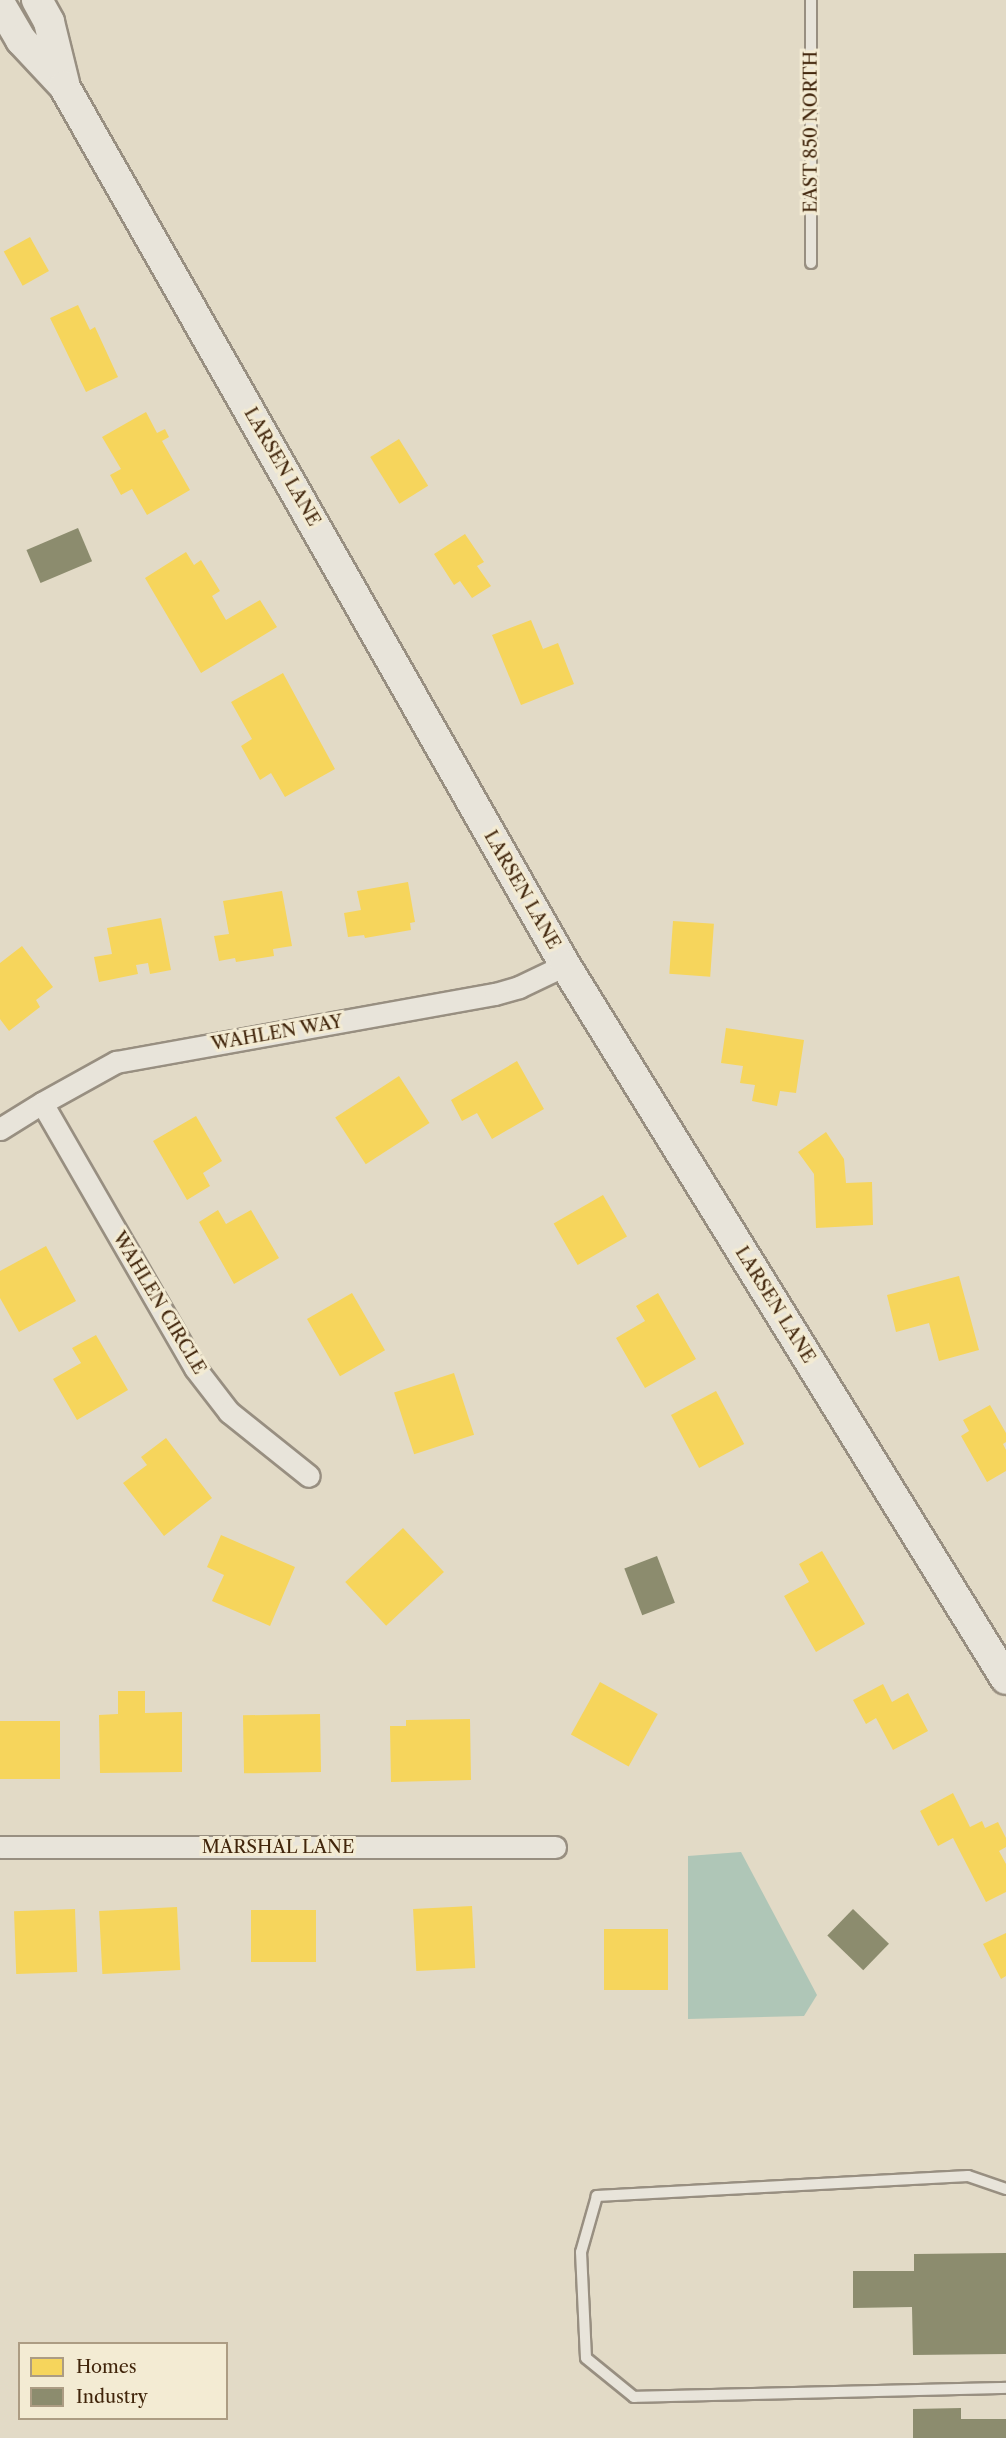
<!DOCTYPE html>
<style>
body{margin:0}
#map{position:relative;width:1006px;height:2438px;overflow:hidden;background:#e2dac6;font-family:"Libre Caslon Text",serif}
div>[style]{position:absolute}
.water>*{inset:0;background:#afc6b7}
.homes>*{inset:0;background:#f6d55c;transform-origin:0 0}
.industry>*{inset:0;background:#8c8c6e;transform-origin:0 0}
.roads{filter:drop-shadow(2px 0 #988f81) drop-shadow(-2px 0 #988f81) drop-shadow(0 2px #988f81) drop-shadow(0 -2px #988f81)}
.service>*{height:10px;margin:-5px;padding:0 5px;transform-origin:5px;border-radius:5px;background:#e8e4da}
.minor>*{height:21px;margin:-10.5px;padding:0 10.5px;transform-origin:10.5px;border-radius:10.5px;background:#e8e4da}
.secondary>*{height:30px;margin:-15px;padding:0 15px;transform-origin:15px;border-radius:15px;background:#e8e4da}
span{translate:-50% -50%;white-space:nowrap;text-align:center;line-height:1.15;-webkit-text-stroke:6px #f3ebd3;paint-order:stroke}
.street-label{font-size:18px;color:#41250b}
.legend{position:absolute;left:18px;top:2342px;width:210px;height:78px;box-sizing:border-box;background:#f3ebd3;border:2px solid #ac9c83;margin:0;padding:8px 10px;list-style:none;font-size:18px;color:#41250b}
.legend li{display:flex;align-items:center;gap:12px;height:30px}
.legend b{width:30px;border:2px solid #ac9c83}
</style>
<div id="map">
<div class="water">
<i style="clip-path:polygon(741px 1852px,817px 1995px,804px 2016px,688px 2019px,688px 1856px)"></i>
</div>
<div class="homes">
<i style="left:30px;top:237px;width:39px;height:30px;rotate:61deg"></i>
<i style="clip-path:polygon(78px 305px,90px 330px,95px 327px,118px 377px,86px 392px,50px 318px)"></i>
<i style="clip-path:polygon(146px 412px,157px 433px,165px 429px,169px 437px,162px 441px,190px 490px,147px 515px,132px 489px,121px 495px,110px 475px,121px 469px,102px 437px)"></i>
<i style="left:399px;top:439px;width:55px;height:34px;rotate:58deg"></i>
<i style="clip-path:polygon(465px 534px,484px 562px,477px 566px,491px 586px,472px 598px,460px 581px,454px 585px,434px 554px)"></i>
<i style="clip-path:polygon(186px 552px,194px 565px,201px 560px,220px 591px,212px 596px,226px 620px,260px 600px,277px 627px,201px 673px,145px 578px)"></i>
<i style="clip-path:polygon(531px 620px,543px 649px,558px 643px,574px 684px,521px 705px,492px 635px)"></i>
<i style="clip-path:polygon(283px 673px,335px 769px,285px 797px,271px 773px,260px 780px,241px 746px,252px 739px,231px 702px)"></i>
<i style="clip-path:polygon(408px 882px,415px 922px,410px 923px,411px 930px,365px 938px,364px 935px,348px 937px,344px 913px,361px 910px,357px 891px)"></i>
<i style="clip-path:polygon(282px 891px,292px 946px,273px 949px,274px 956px,236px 962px,235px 958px,219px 961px,214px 936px,229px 934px,223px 901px)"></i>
<i style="clip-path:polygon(161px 918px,171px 970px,150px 974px,148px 963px,136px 965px,138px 974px,99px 982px,94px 957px,112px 954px,107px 928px)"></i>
<i style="left:673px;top:921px;width:41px;height:53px;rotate:4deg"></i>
<i style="clip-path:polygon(22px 946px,53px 987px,36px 1000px,40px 1007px,9px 1031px,0 1019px,0 963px)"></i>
<i style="clip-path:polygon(726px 1028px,804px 1040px,796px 1093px,780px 1091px,777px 1106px,752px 1101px,755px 1085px,740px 1083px,743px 1066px,721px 1063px)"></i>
<i style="clip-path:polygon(517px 1061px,544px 1109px,492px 1139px,477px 1113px,462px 1121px,451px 1100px)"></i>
<i style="left:399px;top:1076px;width:56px;height:76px;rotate:57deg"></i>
<i style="clip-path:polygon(196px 1116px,222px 1161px,203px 1173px,210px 1186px,187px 1200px,153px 1141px)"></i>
<i style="clip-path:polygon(826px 1132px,844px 1159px,846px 1183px,872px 1182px,873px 1225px,816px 1228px,814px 1174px,798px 1152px)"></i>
<i style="left:603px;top:1195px;width:48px;height:57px;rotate:60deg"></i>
<i style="clip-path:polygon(218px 1210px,226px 1224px,251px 1210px,279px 1258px,234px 1284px,199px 1222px)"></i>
<i style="clip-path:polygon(46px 1246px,76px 1301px,19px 1332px,0 1298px,0 1271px)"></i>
<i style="clip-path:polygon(959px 1276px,979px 1350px,939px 1361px,929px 1323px,896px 1332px,887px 1295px)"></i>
<i style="left:352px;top:1293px;width:66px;height:52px;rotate:60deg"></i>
<i style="clip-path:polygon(658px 1293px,696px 1359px,645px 1388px,616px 1338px,645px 1321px,636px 1306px)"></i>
<i style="clip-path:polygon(96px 1335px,128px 1390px,77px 1420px,53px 1379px,81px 1363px,72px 1348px)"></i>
<i style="left:454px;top:1373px;width:65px;height:63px;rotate:72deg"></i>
<i style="left:716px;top:1391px;width:60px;height:51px;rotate:62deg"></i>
<i style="clip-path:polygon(990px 1405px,1006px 1433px,1006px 1442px,1003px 1444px,1006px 1450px,1006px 1471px,987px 1482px,961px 1436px,969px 1431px,963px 1420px)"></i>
<i style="clip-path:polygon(166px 1438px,212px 1498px,164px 1536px,123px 1483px,147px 1465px,141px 1457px)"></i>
<i style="left:403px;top:1528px;width:60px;height:79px;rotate:47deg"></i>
<i style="clip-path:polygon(221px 1535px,295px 1567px,270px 1626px,212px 1601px,224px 1575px,207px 1567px)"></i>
<i style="clip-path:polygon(822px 1551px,865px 1624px,816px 1652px,784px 1596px,809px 1582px,799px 1564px)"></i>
<i style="left:600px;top:1682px;width:66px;height:60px;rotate:29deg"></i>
<i style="clip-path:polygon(883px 1684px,892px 1702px,908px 1693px,928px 1731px,893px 1750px,876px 1718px,866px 1724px,853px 1700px)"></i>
<i style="clip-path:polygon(118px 1691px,145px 1691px,145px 1713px,182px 1712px,182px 1772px,100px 1773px,99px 1715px,118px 1714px)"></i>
<i style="left:320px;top:1714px;width:58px;height:77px;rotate:89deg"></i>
<i style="clip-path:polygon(470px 1719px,471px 1780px,391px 1782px,390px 1726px,406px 1726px,406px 1720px)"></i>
<i style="left:60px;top:1721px;width:58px;height:60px;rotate:90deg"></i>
<i style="clip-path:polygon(953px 1793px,970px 1827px,982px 1821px,985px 1828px,998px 1822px,1006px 1838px,1006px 1847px,999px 1851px,1006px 1864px,1006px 1892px,986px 1902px,953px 1838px,938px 1846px,920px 1811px)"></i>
<i style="left:472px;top:1906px;width:62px;height:59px;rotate:87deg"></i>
<i style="left:177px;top:1907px;width:63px;height:78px;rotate:87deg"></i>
<i style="left:75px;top:1909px;width:63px;height:61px;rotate:88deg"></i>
<i style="left:316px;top:1910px;width:52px;height:65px;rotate:90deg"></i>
<i style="left:604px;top:1929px;width:64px;height:61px"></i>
<i style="clip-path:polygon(1006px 1933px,1006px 1976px,1001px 1979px,983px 1944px)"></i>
</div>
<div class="industry">
<i style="left:78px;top:528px;width:36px;height:56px;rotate:67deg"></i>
<i style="left:657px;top:1556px;width:50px;height:35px;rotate:69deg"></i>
<i style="left:853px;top:1909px;width:50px;height:37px;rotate:44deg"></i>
<i style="clip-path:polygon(1006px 2253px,1006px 2354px,913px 2355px,912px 2307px,853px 2308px,853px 2271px,914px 2271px,914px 2254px)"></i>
<i style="clip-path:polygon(961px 2408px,961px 2419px,1006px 2419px,1006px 2438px,913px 2438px,913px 2409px)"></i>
</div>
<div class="roads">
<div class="service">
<i style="left:811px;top:0;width:263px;rotate:90deg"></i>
<i style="left:1006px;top:2189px;width:40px;rotate:-161.1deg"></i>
<i style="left:968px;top:2176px;width:372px;rotate:176.9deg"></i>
<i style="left:597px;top:2196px;width:58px;rotate:105.9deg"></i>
<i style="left:581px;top:2252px;width:106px;rotate:87.3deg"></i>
<i style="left:586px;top:2358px;width:62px;rotate:39.1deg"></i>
<i style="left:634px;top:2397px;width:372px;rotate:-1.4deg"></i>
</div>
<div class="minor">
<i style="left:42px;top:1103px;width:306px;rotate:60deg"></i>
<i style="left:195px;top:1368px;width:56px;rotate:52.3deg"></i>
<i style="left:229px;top:1412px;width:102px;rotate:38.7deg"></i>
<i style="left:0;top:1129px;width:49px;rotate:-31.8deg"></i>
<i style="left:42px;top:1103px;width:85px;rotate:-29deg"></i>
<i style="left:116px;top:1062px;width:385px;rotate:-10.2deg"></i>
<i style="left:495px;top:994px;width:25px;rotate:-16deg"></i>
<i style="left:519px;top:987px;width:51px;rotate:-25.6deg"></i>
<i style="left:0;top:1847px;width:555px"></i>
</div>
<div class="secondary">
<i style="left:37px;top:0;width:25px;rotate:61deg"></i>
<i style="left:49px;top:22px;width:63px;rotate:76.2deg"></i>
<i style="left:0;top:4px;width:42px;rotate:59.7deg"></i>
<i style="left:21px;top:40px;width:63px;rotate:46.9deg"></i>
<i style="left:64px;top:86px;width:1012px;rotate:60.32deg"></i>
<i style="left:565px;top:965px;width:839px;rotate:58.3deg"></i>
</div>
</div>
<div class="street-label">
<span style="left:811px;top:132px;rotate:-90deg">EAST 850 NORTH</span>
<span style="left:282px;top:467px;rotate:60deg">LARSEN LANE</span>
<span style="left:522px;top:890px;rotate:60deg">LARSEN LANE</span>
<span style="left:277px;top:1033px;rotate:-10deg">WAHLEN WAY</span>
<span style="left:159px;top:1303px;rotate:59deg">WAHLEN CIRCLE</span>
<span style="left:775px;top:1305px;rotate:58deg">LARSEN LANE</span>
<span style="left:278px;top:1847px">MARSHAL LANE</span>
</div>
<ul class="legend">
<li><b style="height:16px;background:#f6d55c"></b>Homes</li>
<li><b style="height:16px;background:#8c8c6e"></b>Industry</li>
</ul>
</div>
